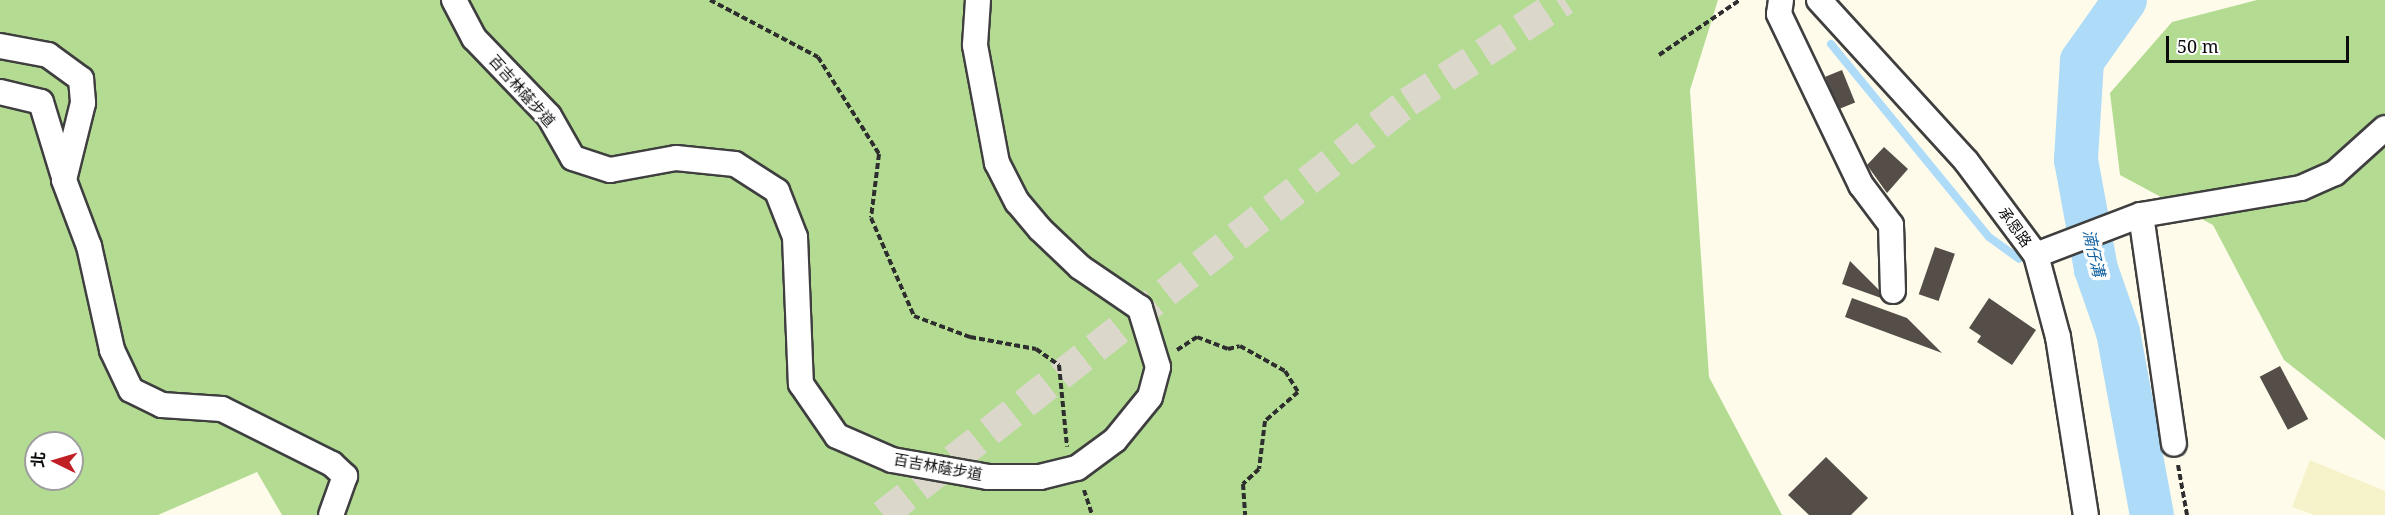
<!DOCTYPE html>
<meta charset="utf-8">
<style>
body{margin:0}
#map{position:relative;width:2385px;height:515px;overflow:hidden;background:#fffbeb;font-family:"Noto Serif","Noto Sans TC",serif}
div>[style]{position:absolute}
.farmland>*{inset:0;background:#f6f2ca}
.forest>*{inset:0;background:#b3dc92}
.stream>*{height:8px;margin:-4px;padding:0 4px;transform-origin:4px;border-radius:4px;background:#aedcf8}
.river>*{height:44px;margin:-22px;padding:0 22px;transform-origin:22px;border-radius:22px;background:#aedcf8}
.building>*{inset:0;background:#554d48;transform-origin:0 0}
.major-tunnel>*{height:30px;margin-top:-15px;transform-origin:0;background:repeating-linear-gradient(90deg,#dbd7ca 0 30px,transparent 0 45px)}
.path>*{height:4px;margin-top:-2px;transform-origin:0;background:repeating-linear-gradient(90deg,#2e2e2e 0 6px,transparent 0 9px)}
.roads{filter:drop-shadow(2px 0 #3f3f3f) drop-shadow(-2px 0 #3f3f3f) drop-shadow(0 2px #3f3f3f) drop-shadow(0 -2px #3f3f3f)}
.minor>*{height:24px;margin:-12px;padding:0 12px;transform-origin:12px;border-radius:12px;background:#fff}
span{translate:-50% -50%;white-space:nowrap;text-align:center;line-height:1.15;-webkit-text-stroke:6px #fff;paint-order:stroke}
.street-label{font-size:15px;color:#0c0c0c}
.water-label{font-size:16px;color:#1162a2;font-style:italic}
.north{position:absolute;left:24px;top:431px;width:60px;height:60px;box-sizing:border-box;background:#fff;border:2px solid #9e9e9e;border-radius:50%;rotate:275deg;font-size:16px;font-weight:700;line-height:24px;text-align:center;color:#0c0c0c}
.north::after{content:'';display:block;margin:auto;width:21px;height:27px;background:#c11f26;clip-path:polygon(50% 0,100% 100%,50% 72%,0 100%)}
.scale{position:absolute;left:2166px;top:36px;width:183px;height:27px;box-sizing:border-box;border:3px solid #0c0c0c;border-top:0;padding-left:8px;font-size:18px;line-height:21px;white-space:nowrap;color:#0c0c0c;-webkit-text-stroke:4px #fff;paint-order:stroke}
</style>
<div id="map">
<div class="farmland">
<i style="clip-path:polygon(2310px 460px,2385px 491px,2385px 515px,2315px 515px,2292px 507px)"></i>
</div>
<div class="forest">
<i style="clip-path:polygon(evenodd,0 0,1718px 0,1690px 90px,1709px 377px,1782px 515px,282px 515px,257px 472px,158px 515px,0 515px,0 0,36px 443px,72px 443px,72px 479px,36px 479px,36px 443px)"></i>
<i style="clip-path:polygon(2257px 0,2385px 0,2385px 440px,2284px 360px,2213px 225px,2120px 175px,2110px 93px,2172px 22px)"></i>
</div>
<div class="stream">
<i style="left:1831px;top:44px;width:249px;rotate:50.7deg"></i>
<i style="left:1989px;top:237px;width:37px;rotate:36deg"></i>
<i style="left:2078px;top:273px;width:18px;rotate:-13deg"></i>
</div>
<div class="river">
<i style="left:2125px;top:0;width:75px;rotate:125.2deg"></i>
<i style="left:2082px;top:61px;width:99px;rotate:93.5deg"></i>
<i style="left:2076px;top:160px;width:111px;rotate:79.6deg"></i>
<i style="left:2096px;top:269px;width:67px;rotate:70.8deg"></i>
<i style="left:2118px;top:332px;width:186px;rotate:79.5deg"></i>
</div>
<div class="building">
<i style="left:1842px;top:70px;width:35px;height:18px;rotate:68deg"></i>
<i style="clip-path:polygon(1884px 147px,1908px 169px,1887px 193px,1867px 165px)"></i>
<i style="left:1935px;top:247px;width:21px;height:50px;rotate:19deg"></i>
<i style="clip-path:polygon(1850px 261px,1879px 290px,1881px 298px,1842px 284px)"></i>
<i style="clip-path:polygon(1852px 298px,1907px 318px,1942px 353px,1845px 317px)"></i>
<i style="clip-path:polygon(1989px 298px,2036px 330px,2012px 365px,1977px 342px,1981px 336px,1969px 328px)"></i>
<i style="left:2280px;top:366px;width:60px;height:23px;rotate:62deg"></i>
<i style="clip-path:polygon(1826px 457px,1868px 498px,1851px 515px,1809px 515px,1788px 495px)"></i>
</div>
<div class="major-tunnel">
<i style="left:883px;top:515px;width:668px;rotate:-38.19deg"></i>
<i style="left:1408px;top:102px;width:187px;rotate:-33deg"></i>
</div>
<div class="path">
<i style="left:710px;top:0;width:122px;rotate:27.8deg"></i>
<i style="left:818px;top:57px;width:115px;rotate:57.8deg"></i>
<i style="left:879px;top:154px;width:64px;rotate:97.1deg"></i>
<i style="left:871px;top:218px;width:107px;rotate:66.3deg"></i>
<i style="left:914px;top:316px;width:60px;rotate:20.6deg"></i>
<i style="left:970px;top:337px;width:67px;rotate:10.3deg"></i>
<i style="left:1036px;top:349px;width:28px;rotate:35deg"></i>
<i style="left:1059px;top:365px;width:82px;rotate:84.4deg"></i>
<i style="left:1659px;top:55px;width:98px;rotate:-34.2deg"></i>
<i style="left:1177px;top:350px;width:24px;rotate:-33deg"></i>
<i style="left:1197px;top:337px;width:33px;rotate:21deg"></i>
<i style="left:1228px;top:349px;width:12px;rotate:-14deg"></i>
<i style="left:1240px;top:346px;width:51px;rotate:29.1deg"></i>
<i style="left:1285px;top:371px;width:25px;rotate:58deg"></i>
<i style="left:1298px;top:392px;width:44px;rotate:138.7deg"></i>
<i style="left:1265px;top:421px;width:48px;rotate:97.1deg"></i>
<i style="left:1259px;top:469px;width:22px;rotate:137deg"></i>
<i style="left:1243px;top:484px;width:31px;rotate:86deg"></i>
<i style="left:2178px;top:465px;width:51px;rotate:79.8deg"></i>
<i style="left:1084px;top:490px;width:26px;rotate:72deg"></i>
</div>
<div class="roads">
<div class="minor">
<i style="left:454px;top:0;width:43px;rotate:62.2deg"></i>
<i style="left:474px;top:38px;width:108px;rotate:46.1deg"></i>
<i style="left:549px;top:116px;width:48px;rotate:60.3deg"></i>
<i style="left:573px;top:158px;width:39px;rotate:18deg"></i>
<i style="left:610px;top:170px;width:67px;rotate:-10.3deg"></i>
<i style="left:676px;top:158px;width:59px;rotate:5.8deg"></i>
<i style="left:735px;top:164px;width:50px;rotate:32.7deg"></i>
<i style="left:777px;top:191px;width:49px;rotate:68.6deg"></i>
<i style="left:795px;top:237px;width:147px;rotate:87.7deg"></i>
<i style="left:801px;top:384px;width:63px;rotate:55.3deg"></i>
<i style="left:837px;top:436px;width:60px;rotate:23.6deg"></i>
<i style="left:892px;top:460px;width:97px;rotate:10deg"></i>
<i style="left:988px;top:477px;width:52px"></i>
<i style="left:1040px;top:477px;width:38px;rotate:-14deg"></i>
<i style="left:1077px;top:468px;width:47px;rotate:-36.4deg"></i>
<i style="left:1115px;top:440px;width:55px;rotate:-50.9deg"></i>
<i style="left:1150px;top:397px;width:31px;rotate:-75deg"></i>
<i style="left:1158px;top:367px;width:62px;rotate:-107deg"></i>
<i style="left:1140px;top:308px;width:73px;rotate:-145.7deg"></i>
<i style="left:1080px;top:267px;width:55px;rotate:-136.5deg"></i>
<i style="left:1040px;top:229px;width:35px;rotate:-130deg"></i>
<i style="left:1017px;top:202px;width:44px;rotate:-117.1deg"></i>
<i style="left:997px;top:163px;width:120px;rotate:-100.6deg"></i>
<i style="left:975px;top:45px;width:45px;rotate:-86.2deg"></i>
<i style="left:1781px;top:0;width:14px;rotate:98deg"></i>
<i style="left:1779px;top:14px;width:190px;rotate:64.4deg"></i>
<i style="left:1861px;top:185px;width:50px;rotate:53.1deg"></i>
<i style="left:1891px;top:225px;width:66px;rotate:88.3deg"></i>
<i style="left:1819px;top:0;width:218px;rotate:47.6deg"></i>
<i style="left:1966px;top:161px;width:117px;rotate:53.3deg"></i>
<i style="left:2036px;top:255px;width:85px;rotate:75deg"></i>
<i style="left:2058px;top:337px;width:180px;rotate:81.1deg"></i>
<i style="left:0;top:46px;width:49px;rotate:10.6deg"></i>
<i style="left:48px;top:55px;width:41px;rotate:36deg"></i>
<i style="left:81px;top:79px;width:24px;rotate:85deg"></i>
<i style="left:83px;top:103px;width:79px;rotate:103.9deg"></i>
<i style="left:64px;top:180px;width:71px;rotate:69.3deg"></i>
<i style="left:89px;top:246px;width:107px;rotate:77.5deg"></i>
<i style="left:112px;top:350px;width:44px;rotate:64.6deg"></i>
<i style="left:131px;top:390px;width:34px;rotate:26deg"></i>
<i style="left:162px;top:405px;width:60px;rotate:3.8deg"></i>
<i style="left:222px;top:409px;width:123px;rotate:26.6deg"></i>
<i style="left:332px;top:464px;width:18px;rotate:43deg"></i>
<i style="left:345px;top:476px;width:41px;rotate:109.7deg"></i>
<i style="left:0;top:92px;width:42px;rotate:13.7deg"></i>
<i style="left:41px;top:102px;width:75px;rotate:73deg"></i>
<i style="left:2141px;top:215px;width:231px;rotate:81.8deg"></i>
<i style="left:2036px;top:255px;width:112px;rotate:-20.9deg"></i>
<i style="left:2141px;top:215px;width:162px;rotate:-9.6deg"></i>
<i style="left:2301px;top:188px;width:37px;rotate:-24deg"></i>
<i style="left:2335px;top:173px;width:67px;rotate:-42deg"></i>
</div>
</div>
<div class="street-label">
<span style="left:522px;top:91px;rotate:48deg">百吉林蔭步道</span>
<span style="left:2015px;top:227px;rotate:54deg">承恩路</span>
<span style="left:938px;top:467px;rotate:10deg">百吉林蔭步道</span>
</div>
<div class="water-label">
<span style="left:2094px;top:253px;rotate:77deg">湳仔溝</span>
</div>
<div class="north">北</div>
<div class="scale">50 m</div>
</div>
